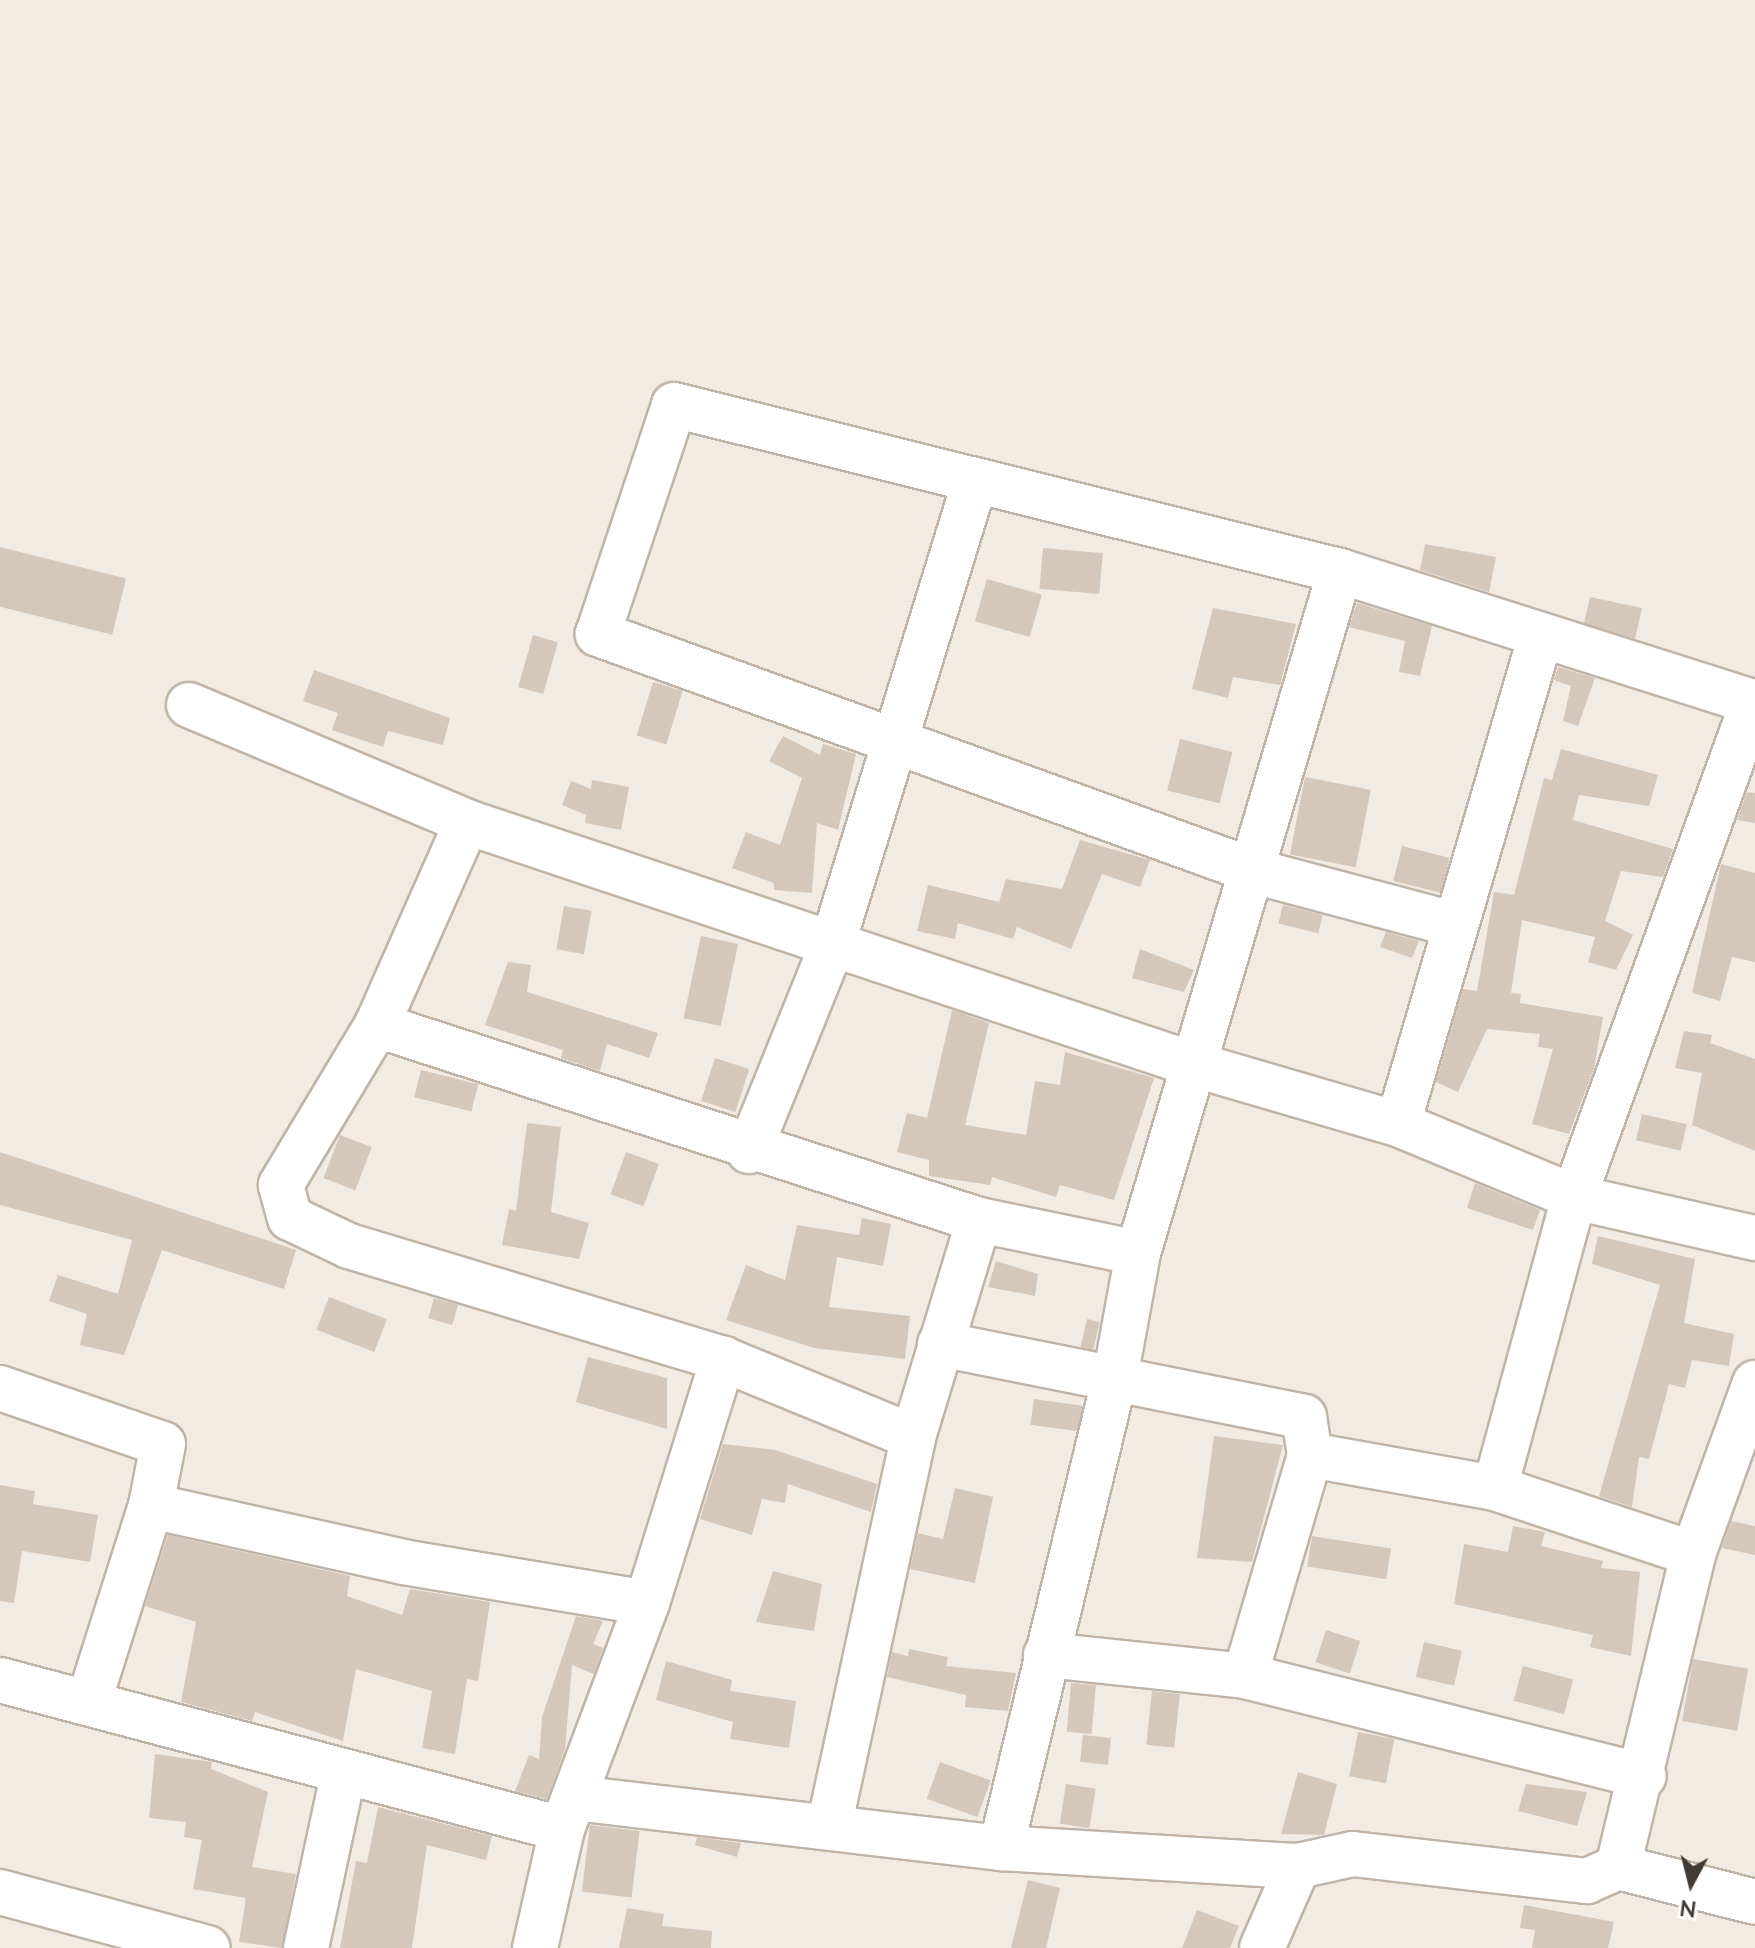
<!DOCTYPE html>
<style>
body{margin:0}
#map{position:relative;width:1755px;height:1948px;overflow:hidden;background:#f2ebe3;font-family:"Nunito Sans",sans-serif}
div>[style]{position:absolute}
.building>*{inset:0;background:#d6c7bb;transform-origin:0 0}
.roads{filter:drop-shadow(2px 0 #c0b4a8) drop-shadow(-2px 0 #c0b4a8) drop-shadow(0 2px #c0b4a8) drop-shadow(0 -2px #c0b4a8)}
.minor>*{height:44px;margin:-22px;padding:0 22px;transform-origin:22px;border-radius:22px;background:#fff}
span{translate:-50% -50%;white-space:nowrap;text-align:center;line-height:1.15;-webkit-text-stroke:8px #fff;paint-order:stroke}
.north{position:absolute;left:1651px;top:1844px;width:80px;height:80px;-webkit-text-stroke:6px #fff;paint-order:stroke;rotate:187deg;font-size:22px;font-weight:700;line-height:32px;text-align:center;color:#433a33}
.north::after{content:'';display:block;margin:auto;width:28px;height:36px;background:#433a33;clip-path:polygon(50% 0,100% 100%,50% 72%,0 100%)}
</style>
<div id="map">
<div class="building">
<i style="clip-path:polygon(1425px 544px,1496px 557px,1489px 592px,1420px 570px)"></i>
<i style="left:0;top:547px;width:130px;height:58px;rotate:14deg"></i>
<i style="left:1043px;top:548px;width:60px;height:41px;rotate:5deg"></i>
<i style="left:987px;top:579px;width:57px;height:44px;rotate:16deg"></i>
<i style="clip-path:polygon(1590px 597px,1642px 608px,1635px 639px,1584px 623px)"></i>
<i style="clip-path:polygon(1357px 603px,1432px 626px,1420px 676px,1399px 672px,1405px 641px,1349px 627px)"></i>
<i style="clip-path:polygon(1213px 608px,1296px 624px,1280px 685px,1233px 677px,1228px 698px,1192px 689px)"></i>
<i style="left:533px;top:635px;width:26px;height:54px;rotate:16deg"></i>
<i style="clip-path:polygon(1558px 667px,1595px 678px,1578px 726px,1563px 721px,1571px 686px,1554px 680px)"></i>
<i style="clip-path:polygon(314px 670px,450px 718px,443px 745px,388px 731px,383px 747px,332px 730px,338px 713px,303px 701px)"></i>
<i style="left:653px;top:682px;width:31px;height:56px;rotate:17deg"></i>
<i style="clip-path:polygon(783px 736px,820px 755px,823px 744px,856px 754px,838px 830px,817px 823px,812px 893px,774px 890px,774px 883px,732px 868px,746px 832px,780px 845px,802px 778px,769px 761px)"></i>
<i style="left:1180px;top:739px;width:54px;height:53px;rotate:14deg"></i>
<i style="clip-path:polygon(1561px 749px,1658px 775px,1649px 806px,1579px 795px,1573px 820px,1673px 849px,1663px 877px,1621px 871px,1605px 921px,1633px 935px,1616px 970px,1588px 962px,1595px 937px,1522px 920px,1511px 993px,1521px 994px,1520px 1003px,1603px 1017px,1594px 1068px,1569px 1134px,1532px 1124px,1553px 1049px,1538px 1047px,1540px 1034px,1487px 1029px,1458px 1092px,1436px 1082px,1463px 989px,1477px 991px,1494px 892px,1514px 895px,1544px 778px,1552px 780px)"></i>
<i style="left:1305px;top:777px;width:67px;height:79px;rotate:11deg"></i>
<i style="clip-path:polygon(592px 780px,629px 787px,621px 830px,585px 823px,586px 815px,562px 805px,571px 781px,591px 789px)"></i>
<i style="clip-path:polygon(1747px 792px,1755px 793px,1755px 823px,1737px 820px)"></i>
<i style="clip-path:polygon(1080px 840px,1150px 860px,1140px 887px,1102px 874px,1071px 949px,1017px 927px,1013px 939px,958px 923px,955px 939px,917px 931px,928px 885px,999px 902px,1006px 879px,1062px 889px)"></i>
<i style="left:1402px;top:846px;width:49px;height:36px;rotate:14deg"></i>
<i style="clip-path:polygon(1721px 864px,1755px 873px,1755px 962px,1732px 957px,1720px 1001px,1692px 993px)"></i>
<i style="left:1283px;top:905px;width:41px;height:19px;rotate:14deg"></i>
<i style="left:564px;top:906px;width:28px;height:44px;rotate:10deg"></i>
<i style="clip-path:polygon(1386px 932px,1419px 941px,1412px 958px,1380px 947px)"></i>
<i style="left:701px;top:936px;width:38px;height:84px;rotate:12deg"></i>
<i style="clip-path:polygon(1140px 949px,1194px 970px,1184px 992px,1132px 978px)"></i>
<i style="clip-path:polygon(508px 962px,531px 965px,527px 992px,658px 1033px,649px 1058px,607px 1044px,600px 1071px,561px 1058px,563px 1050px,485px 1025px)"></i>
<i style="clip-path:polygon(952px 1010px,989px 1023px,965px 1125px,1026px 1135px,1035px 1081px,1060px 1085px,1065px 1052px,1154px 1078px,1114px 1200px,1060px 1185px,1056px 1197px,992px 1177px,990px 1185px,929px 1176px,929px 1160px,897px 1152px,907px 1113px,927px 1118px)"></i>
<i style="clip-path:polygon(1684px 1031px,1712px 1035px,1710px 1043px,1755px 1059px,1755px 1151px,1692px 1125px,1702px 1073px,1675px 1068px)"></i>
<i style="left:715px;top:1058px;width:36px;height:45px;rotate:18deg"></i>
<i style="left:421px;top:1070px;width:59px;height:28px;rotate:14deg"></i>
<i style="left:1642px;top:1114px;width:46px;height:27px;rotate:13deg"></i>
<i style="clip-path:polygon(527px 1123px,561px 1127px,551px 1212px,589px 1223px,579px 1259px,502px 1245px,509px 1209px,516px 1211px)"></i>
<i style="left:340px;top:1135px;width:34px;height:46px;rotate:21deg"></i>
<i style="clip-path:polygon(0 1152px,296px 1250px,284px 1289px,162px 1250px,124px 1355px,80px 1345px,87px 1314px,49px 1301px,58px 1275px,118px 1294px,132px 1240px,0 1205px)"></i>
<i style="left:626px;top:1152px;width:35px;height:45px;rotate:20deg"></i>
<i style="clip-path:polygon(1475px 1183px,1540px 1210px,1533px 1230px,1467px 1208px)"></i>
<i style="clip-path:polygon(862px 1218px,891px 1224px,883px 1266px,837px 1257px,829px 1307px,910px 1316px,905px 1359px,814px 1348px,726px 1320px,746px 1265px,785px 1280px,797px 1225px,859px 1235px)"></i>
<i style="clip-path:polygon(1598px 1236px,1695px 1259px,1684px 1323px,1734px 1334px,1729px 1366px,1692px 1360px,1685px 1388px,1669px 1384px,1649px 1459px,1639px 1457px,1632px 1507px,1599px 1496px,1660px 1285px,1592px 1264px)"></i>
<i style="clip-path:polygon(996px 1261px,1038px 1274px,1035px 1296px,988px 1287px)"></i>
<i style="left:329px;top:1297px;width:62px;height:35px;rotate:21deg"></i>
<i style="left:434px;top:1298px;width:25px;height:21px;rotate:16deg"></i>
<i style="left:1087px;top:1319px;width:13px;height:29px;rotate:13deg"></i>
<i style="clip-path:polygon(588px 1357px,667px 1378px,667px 1429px,576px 1402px)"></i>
<i style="left:1034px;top:1399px;width:49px;height:26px;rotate:8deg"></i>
<i style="clip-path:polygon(1214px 1436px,1283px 1445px,1252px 1562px,1197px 1558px)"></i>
<i style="clip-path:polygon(723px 1444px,775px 1450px,877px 1484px,871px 1512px,788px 1484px,785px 1503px,762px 1499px,752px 1535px,700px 1519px)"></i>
<i style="clip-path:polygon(0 1485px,35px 1491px,33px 1504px,98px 1515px,90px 1562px,22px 1551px,14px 1603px,0 1601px)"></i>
<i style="clip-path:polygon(955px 1488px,993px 1497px,975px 1583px,910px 1569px,918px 1533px,943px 1539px)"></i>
<i style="clip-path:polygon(1731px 1521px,1755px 1526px,1755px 1555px,1722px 1548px)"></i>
<i style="clip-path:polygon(1513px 1526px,1545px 1532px,1541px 1546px,1603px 1561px,1601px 1568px,1640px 1572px,1631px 1656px,1590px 1647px,1593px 1635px,1454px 1604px,1464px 1544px,1508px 1552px)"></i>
<i style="clip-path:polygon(168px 1535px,350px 1576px,347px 1596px,402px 1615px,410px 1589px,490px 1602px,478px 1681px,467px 1679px,455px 1754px,422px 1748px,432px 1691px,356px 1669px,343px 1741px,255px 1712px,252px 1721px,181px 1702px,196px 1622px,145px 1606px)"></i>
<i style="left:1312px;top:1536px;width:80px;height:31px;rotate:9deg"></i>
<i style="clip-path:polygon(773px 1571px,822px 1584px,814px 1631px,756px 1622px)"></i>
<i style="clip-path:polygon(576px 1616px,603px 1621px,593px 1644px,603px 1648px,594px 1674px,572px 1665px,565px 1749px,547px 1799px,515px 1791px,529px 1755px,539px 1759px,542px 1717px)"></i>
<i style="left:1326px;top:1630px;width:36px;height:34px;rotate:18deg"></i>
<i style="left:1424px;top:1642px;width:39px;height:36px;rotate:13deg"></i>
<i style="clip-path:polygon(909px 1649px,948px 1657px,946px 1666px,1016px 1673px,1008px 1711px,965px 1707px,966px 1695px,887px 1677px,892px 1652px,908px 1656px)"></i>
<i style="left:1693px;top:1659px;width:56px;height:63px;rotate:10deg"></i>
<i style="clip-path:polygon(666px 1661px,732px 1680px,730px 1691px,796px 1701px,789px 1748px,730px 1739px,733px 1722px,656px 1700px)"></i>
<i style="left:1523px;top:1666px;width:52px;height:36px;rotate:15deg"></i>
<i style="left:1071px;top:1683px;width:25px;height:49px;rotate:5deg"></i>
<i style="left:1152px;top:1691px;width:28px;height:54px;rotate:6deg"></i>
<i style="left:1358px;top:1732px;width:37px;height:45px;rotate:11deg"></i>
<i style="left:1083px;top:1735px;width:28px;height:27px;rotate:6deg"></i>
<i style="clip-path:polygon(155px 1754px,212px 1762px,211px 1769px,268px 1792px,252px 1867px,296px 1874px,282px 1948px,239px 1942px,246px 1898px,193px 1889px,202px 1840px,184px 1837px,186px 1822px,149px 1818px)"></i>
<i style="left:940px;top:1762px;width:54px;height:39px;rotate:20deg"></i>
<i style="clip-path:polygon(1298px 1772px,1337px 1784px,1324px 1835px,1281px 1834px)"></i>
<i style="left:1066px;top:1784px;width:30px;height:40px;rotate:9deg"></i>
<i style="clip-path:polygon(1526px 1784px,1587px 1792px,1577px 1826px,1518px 1811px)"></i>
<i style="clip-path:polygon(378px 1807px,492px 1836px,486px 1860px,427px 1845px,412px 1948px,340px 1948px,356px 1861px,367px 1863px)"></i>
<i style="left:590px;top:1825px;width:50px;height:67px;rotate:7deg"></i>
<i style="clip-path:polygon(697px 1837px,741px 1843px,737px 1857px,695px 1845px)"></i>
<i style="clip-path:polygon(1028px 1880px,1060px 1888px,1046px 1948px,1011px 1948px)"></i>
<i style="clip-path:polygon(1524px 1905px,1614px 1922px,1608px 1948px,1532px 1948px,1535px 1930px,1520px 1928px)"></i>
<i style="clip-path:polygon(627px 1908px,664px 1914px,662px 1926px,712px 1931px,711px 1948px,619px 1948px)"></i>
<i style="clip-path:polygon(1197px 1910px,1239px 1926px,1230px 1948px,1182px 1948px)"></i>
</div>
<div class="roads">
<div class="minor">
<i style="left:189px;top:705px;width:302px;rotate:22.8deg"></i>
<i style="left:467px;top:822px;width:761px;rotate:18.46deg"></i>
<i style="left:1189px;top:1063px;width:218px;rotate:16.3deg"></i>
<i style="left:1398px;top:1124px;width:191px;rotate:22.5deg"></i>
<i style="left:1574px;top:1197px;width:186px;rotate:12.8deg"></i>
<i style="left:467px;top:822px;width:222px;rotate:113.9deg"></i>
<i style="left:377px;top:1025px;width:187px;rotate:121deg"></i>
<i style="left:281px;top:1185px;width:34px;rotate:75deg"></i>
<i style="left:290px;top:1218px;width:65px;rotate:25.4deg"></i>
<i style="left:349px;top:1246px;width:391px;rotate:16.8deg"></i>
<i style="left:1453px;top:924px;width:203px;rotate:-165.1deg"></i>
<i style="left:1257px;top:872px;width:701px;rotate:-160.14deg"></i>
<i style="left:598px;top:634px;width:241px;rotate:-71.6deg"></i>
<i style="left:674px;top:405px;width:686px;rotate:14deg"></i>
<i style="left:1340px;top:571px;width:435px;rotate:17.6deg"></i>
<i style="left:377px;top:1025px;width:633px;rotate:17.95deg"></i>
<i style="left:1398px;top:1124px;width:509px;rotate:-73.7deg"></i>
<i style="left:749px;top:1151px;width:221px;rotate:-68deg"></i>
<i style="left:832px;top:946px;width:482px;rotate:-72.9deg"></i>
<i style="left:940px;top:1344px;width:371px;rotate:11.3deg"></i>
<i style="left:1304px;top:1417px;width:38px;rotate:81deg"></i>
<i style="left:0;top:1388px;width:172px;rotate:19deg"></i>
<i style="left:163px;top:1444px;width:63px;rotate:101deg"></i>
<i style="left:151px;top:1506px;width:258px;rotate:12.5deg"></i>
<i style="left:403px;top:1562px;width:247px;rotate:9.5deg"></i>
<i style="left:1495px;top:1488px;width:302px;rotate:-74.8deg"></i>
<i style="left:1574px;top:1197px;width:526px;rotate:-70.12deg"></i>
<i style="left:1046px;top:1655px;width:200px;rotate:6deg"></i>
<i style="left:1245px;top:1676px;width:411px;rotate:14.1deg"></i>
<i style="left:1245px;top:1676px;width:230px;rotate:-73.6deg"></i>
<i style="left:1310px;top:1455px;width:188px;rotate:10.1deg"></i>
<i style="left:1495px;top:1488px;width:209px;rotate:18.4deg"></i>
<i style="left:0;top:1680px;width:581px;rotate:14.85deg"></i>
<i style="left:89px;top:1701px;width:205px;rotate:-72.4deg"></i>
<i style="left:575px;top:1798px;width:429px;rotate:6.7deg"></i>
<i style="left:1001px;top:1848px;width:298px;rotate:3.5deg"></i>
<i style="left:1298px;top:1866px;width:56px;rotate:-12.3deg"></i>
<i style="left:1353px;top:1854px;width:236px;rotate:6.6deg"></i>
<i style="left:1587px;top:1881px;width:34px;rotate:-24deg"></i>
<i style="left:1618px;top:1867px;width:322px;rotate:-76.5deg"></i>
<i style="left:1693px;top:1554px;width:182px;rotate:-70.1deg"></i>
<i style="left:829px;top:1827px;width:399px;rotate:-77.8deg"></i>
<i style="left:1001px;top:1848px;width:484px;rotate:-76.4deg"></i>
<i style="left:1115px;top:1378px;width:127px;rotate:-79.6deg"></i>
<i style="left:1618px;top:1867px;width:141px;rotate:14.3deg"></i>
<i style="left:0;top:1892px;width:215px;rotate:15.1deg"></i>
<i style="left:306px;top:1948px;width:176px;rotate:-77.9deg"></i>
<i style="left:535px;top:1948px;width:122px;rotate:-77.2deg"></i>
<i style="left:562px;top:1829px;width:241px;rotate:-69.4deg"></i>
<i style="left:647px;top:1603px;width:256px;rotate:-72.7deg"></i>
<i style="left:723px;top:1359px;width:205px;rotate:22.3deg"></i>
<i style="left:913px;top:1437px;width:227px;rotate:-73.1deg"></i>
<i style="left:979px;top:1220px;width:162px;rotate:11.7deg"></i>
<i style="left:1138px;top:1253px;width:711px;rotate:-73.5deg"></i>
<i style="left:1262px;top:1948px;width:90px;rotate:-66.3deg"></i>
</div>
</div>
<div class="north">N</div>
</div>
